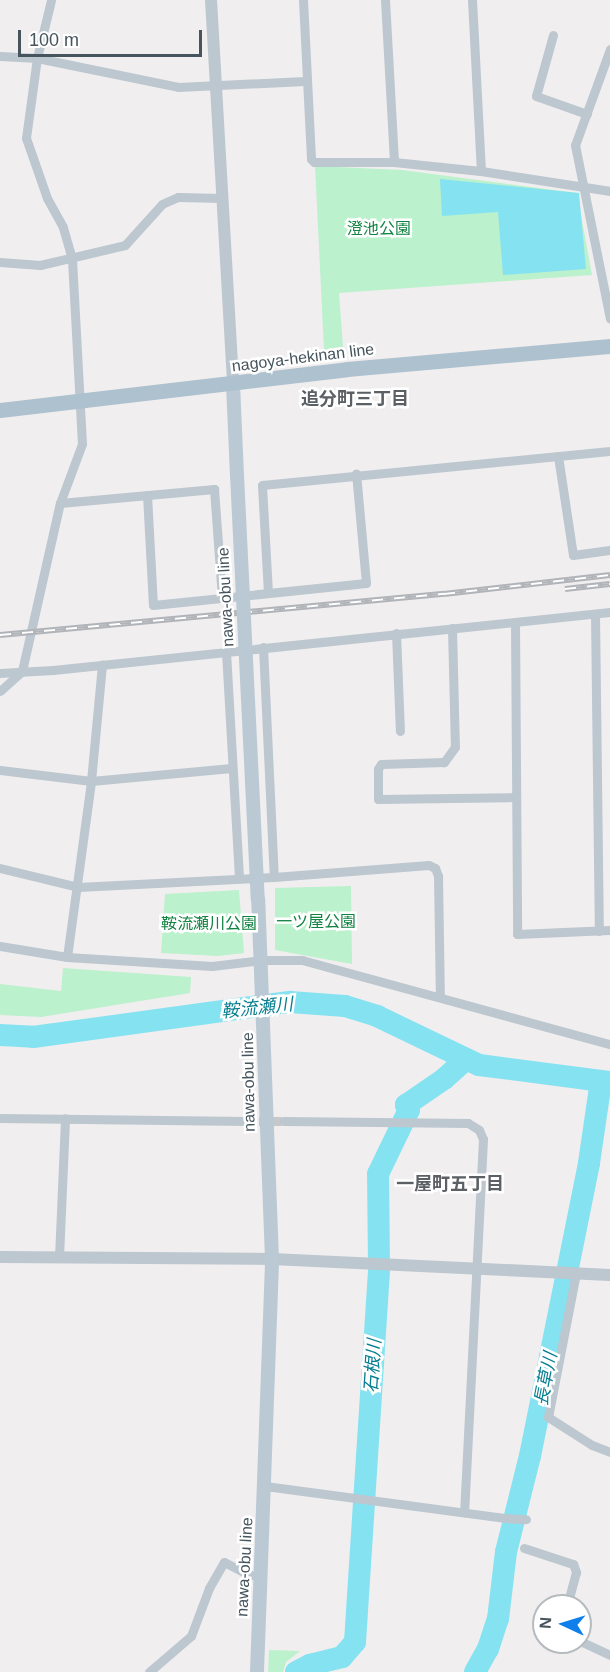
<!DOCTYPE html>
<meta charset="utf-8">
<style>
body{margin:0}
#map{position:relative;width:610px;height:1672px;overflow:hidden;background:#f1eeef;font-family:Helvetica,"Noto Sans JP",sans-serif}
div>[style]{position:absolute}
.green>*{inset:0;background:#bbf1cc}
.water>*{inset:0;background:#85e2f1}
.river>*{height:22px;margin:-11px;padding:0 11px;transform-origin:11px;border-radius:11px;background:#85e2f1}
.minor-tunnel>*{height:9px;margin-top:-4.5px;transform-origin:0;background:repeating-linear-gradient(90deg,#c6c8ca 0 9px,transparent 0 13.5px)}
.minor>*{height:9px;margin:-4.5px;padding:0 4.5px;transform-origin:4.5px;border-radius:4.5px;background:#bcc7cf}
.tertiary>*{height:12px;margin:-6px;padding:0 6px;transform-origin:6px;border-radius:6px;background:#bcc7cf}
.secondary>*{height:14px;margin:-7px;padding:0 7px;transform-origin:7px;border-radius:7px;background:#bbc9d4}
.primary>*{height:15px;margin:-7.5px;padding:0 7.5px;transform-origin:7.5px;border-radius:7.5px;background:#adc1cf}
.rail>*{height:6px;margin-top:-3px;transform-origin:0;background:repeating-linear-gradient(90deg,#fff 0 11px,#b0b4b9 0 22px);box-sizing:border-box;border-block:2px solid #b0b4b9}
.secondary-bridge>*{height:14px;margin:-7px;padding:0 7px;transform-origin:7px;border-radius:7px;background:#bbc9d4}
span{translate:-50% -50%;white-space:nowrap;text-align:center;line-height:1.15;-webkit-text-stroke:5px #fff;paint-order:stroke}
.park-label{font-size:16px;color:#128342}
.street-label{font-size:16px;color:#46545d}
.neighbourhood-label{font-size:18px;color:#5b6064;font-weight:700}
.water-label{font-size:18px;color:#077f91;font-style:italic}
.north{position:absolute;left:532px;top:1594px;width:60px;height:60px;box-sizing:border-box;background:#fff;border:2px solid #b5bbbe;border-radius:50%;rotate:274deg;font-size:16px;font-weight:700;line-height:24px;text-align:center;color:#46545d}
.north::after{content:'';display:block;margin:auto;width:21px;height:27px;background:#0f7feb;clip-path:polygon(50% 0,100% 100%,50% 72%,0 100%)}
.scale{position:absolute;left:18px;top:30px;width:184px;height:27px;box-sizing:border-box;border:3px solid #46545d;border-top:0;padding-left:8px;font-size:18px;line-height:21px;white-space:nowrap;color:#46545d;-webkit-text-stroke:4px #fff;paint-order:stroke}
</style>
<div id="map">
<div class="green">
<i style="clip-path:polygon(315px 166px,402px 170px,577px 193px,592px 275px,339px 293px,343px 347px,324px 350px)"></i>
<i style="clip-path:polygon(351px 886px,352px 964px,275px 950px,275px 888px)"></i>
<i style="clip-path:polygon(239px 890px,244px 953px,218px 956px,161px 953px,165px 894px)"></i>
<i style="clip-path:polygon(63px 968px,191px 977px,190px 993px,41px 1017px,0 1015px,0 984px,61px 991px)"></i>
<i style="clip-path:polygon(269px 1650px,300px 1651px,286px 1662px,283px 1672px,268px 1672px)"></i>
</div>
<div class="water">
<i style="clip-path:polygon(440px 179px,579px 193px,586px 269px,503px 275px,498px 212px,442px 216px)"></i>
</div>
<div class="river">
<i style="left:0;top:1035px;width:33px;rotate:3deg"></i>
<i style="left:33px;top:1037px;width:259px;rotate:-7.8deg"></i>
<i style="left:290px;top:1002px;width:55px;rotate:4.2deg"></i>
<i style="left:345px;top:1006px;width:34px;rotate:17deg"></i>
<i style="left:377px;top:1016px;width:113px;rotate:25.7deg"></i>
<i style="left:479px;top:1065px;width:132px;rotate:7.4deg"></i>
<i style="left:296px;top:1672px;width:16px;rotate:-27deg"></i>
<i style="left:310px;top:1665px;width:33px;rotate:-14deg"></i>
<i style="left:342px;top:1657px;width:20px;rotate:-49deg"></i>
<i style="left:355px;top:1642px;width:377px;rotate:-86.3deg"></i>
<i style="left:379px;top:1266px;width:92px;rotate:-90.6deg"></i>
<i style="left:378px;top:1174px;width:71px;rotate:-64.2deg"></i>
<i style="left:409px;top:1110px;width:6px;rotate:-121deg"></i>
<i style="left:406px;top:1105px;width:46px;rotate:-34.4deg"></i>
<i style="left:444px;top:1079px;width:28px;rotate:-42deg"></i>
<i style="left:475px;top:1672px;width:26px;rotate:-61deg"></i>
<i style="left:488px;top:1649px;width:32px;rotate:-72deg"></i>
<i style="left:498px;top:1619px;width:67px;rotate:-83.2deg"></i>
<i style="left:506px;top:1552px;width:99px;rotate:-76deg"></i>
<i style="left:530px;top:1456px;width:299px;rotate:-78.6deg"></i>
<i style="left:589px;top:1163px;width:83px;rotate:-81.7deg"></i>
</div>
<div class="minor-tunnel">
<i style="left:246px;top:1121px;width:38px"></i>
</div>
<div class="minor">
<i style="left:303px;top:0;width:159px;rotate:87.1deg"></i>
<i style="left:311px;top:159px;width:4px;rotate:45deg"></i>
<i style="left:314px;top:162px;width:80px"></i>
<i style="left:394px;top:162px;width:87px;rotate:5.9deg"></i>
<i style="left:481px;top:171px;width:131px;rotate:8.8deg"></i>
<i style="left:385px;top:0;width:162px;rotate:86.8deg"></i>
<i style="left:472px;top:0;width:171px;rotate:87deg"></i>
<i style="left:553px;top:35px;width:63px;rotate:105.6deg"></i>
<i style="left:536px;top:96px;width:54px;rotate:19.4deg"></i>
<i style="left:610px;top:49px;width:102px;rotate:110deg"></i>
<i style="left:575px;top:145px;width:177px;rotate:78.6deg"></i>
<i style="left:0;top:56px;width:37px;rotate:3deg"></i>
<i style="left:37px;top:58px;width:144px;rotate:11.6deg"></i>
<i style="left:178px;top:87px;width:127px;rotate:-2.7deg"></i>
<i style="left:0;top:262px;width:40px;rotate:4.3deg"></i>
<i style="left:40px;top:265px;width:87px;rotate:-13.2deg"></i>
<i style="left:125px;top:245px;width:55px;rotate:-47.9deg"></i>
<i style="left:162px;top:204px;width:17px;rotate:-24deg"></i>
<i style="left:178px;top:197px;width:44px;rotate:1.3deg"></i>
<i style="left:558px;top:456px;width:100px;rotate:81.4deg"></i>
<i style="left:573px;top:555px;width:37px;rotate:-8deg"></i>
<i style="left:147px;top:495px;width:110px;rotate:86.9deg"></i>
<i style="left:153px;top:605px;width:214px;rotate:-5.9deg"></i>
<i style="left:366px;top:583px;width:110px;rotate:-95.2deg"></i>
<i style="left:60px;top:503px;width:155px;rotate:-5.2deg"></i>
<i style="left:214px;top:489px;width:108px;rotate:85.8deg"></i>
<i style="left:268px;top:593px;width:108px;rotate:-93.2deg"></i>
<i style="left:262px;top:485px;width:350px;rotate:-5.6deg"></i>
<i style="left:595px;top:614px;width:317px;rotate:89.3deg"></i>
<i style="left:515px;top:623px;width:311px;rotate:89.6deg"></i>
<i style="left:517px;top:934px;width:93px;rotate:-2.5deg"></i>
<i style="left:452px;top:628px;width:119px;rotate:88.6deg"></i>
<i style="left:455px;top:747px;width:19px;rotate:126deg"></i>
<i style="left:444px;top:762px;width:63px;rotate:178.2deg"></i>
<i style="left:381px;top:764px;width:6px;rotate:121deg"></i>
<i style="left:378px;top:769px;width:30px;rotate:90deg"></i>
<i style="left:378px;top:799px;width:138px;rotate:-0.8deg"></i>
<i style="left:396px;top:633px;width:98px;rotate:87.7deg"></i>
<i style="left:263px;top:647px;width:230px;rotate:87.3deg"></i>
<i style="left:226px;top:652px;width:227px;rotate:86.7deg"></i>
<i style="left:0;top:673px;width:53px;rotate:-3.2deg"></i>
<i style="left:53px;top:670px;width:560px;rotate:-5.94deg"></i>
<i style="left:0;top:691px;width:30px;rotate:-42deg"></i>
<i style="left:22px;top:671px;width:172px;rotate:-77.3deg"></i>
<i style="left:60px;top:503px;width:63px;rotate:-69.6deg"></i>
<i style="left:82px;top:444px;width:185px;rotate:-93.1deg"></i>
<i style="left:72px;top:259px;width:33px;rotate:-106deg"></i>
<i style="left:63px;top:227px;width:33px;rotate:-119deg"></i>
<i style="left:47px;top:198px;width:64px;rotate:-109.3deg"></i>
<i style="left:26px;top:138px;width:81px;rotate:-82.2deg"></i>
<i style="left:37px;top:58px;width:60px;rotate:-76.4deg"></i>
<i style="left:0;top:770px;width:92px;rotate:6.9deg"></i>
<i style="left:91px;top:781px;width:141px;rotate:-5.3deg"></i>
<i style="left:0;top:868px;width:80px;rotate:13.7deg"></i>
<i style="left:78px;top:887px;width:196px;rotate:-2.9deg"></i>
<i style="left:274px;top:877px;width:155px;rotate:-4.4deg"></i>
<i style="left:429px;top:865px;width:7px;rotate:27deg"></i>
<i style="left:435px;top:868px;width:9px;rotate:69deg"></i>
<i style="left:438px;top:876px;width:121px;rotate:89.1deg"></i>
<i style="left:0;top:946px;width:68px;rotate:9.3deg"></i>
<i style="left:67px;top:957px;width:145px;rotate:3.6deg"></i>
<i style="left:212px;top:966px;width:49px;rotate:-7deg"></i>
<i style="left:261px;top:960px;width:41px"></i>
<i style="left:302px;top:960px;width:319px;rotate:15.3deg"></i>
<i style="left:67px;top:957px;width:178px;rotate:-82.2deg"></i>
<i style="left:91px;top:781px;width:117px;rotate:-84.6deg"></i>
<i style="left:0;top:1118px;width:246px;rotate:0.7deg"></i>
<i style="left:284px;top:1121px;width:184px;rotate:0.6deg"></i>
<i style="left:468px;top:1123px;width:13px;rotate:32deg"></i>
<i style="left:479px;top:1130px;width:10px;rotate:66deg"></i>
<i style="left:483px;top:1139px;width:374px;rotate:92.9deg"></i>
<i style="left:59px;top:1257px;width:139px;rotate:-87.5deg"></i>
<i style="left:576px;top:1273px;width:147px;rotate:101deg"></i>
<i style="left:548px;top:1417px;width:52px;rotate:32.5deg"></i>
<i style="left:592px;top:1445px;width:19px;rotate:21deg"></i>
<i style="left:265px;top:1486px;width:241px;rotate:7.6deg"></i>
<i style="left:504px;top:1518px;width:22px;rotate:3deg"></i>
<i style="left:524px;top:1548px;width:52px;rotate:18.1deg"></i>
<i style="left:573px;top:1564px;width:9px;rotate:69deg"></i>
<i style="left:576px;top:1572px;width:35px;rotate:105deg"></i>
<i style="left:580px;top:1641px;width:33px;rotate:25deg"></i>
<i style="left:149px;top:1672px;width:55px;rotate:-40.6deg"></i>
<i style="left:191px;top:1636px;width:51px;rotate:-69.4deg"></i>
<i style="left:209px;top:1588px;width:30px;rotate:-60deg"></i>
<i style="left:224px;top:1562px;width:29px;rotate:27deg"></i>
<i style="left:250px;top:1575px;width:11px;rotate:5deg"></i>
</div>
<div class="tertiary">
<i style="left:211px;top:0;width:385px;rotate:86.7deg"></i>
<i style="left:0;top:1257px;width:272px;rotate:0.4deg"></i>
<i style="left:272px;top:1259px;width:338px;rotate:2.7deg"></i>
</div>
<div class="secondary">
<i style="left:233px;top:384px;width:91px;rotate:87.5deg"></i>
<i style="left:257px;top:1672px;width:413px;rotate:-87.9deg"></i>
<i style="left:272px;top:1259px;width:360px;rotate:-92.2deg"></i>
</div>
<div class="primary">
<i style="left:0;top:410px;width:349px;rotate:-6.7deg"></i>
<i style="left:347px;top:369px;width:264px;rotate:-5deg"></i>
</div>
<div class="rail">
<i style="left:565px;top:589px;width:45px;rotate:-6.3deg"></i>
<i style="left:0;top:635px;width:446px;rotate:-5.3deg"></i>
<i style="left:444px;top:594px;width:167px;rotate:-6.5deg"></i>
</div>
<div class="secondary-bridge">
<i style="left:237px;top:475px;width:425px;rotate:87.2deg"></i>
</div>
<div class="park-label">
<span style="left:379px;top:229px">澄池公園</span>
<span style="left:316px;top:922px">一ツ屋公園</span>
<span style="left:209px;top:924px">鞍流瀬川公園</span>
</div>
<div class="street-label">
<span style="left:303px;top:358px;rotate:-7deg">nagoya-hekinan line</span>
<span style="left:226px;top:597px;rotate:-93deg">nawa-obu line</span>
<span style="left:249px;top:1082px;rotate:-91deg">nawa-obu line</span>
<span style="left:245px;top:1567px;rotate:-87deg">nawa-obu line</span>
</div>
<div class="neighbourhood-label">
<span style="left:355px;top:399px">追分町三丁目</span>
<span style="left:450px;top:1184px">一屋町五丁目</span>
</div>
<div class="water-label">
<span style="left:257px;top:1008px;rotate:-6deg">鞍流瀬川</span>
<span style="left:373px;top:1366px;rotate:-86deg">石根川</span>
<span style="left:546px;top:1379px;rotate:-79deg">長草川</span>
</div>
<div class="north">N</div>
<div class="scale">100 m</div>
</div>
